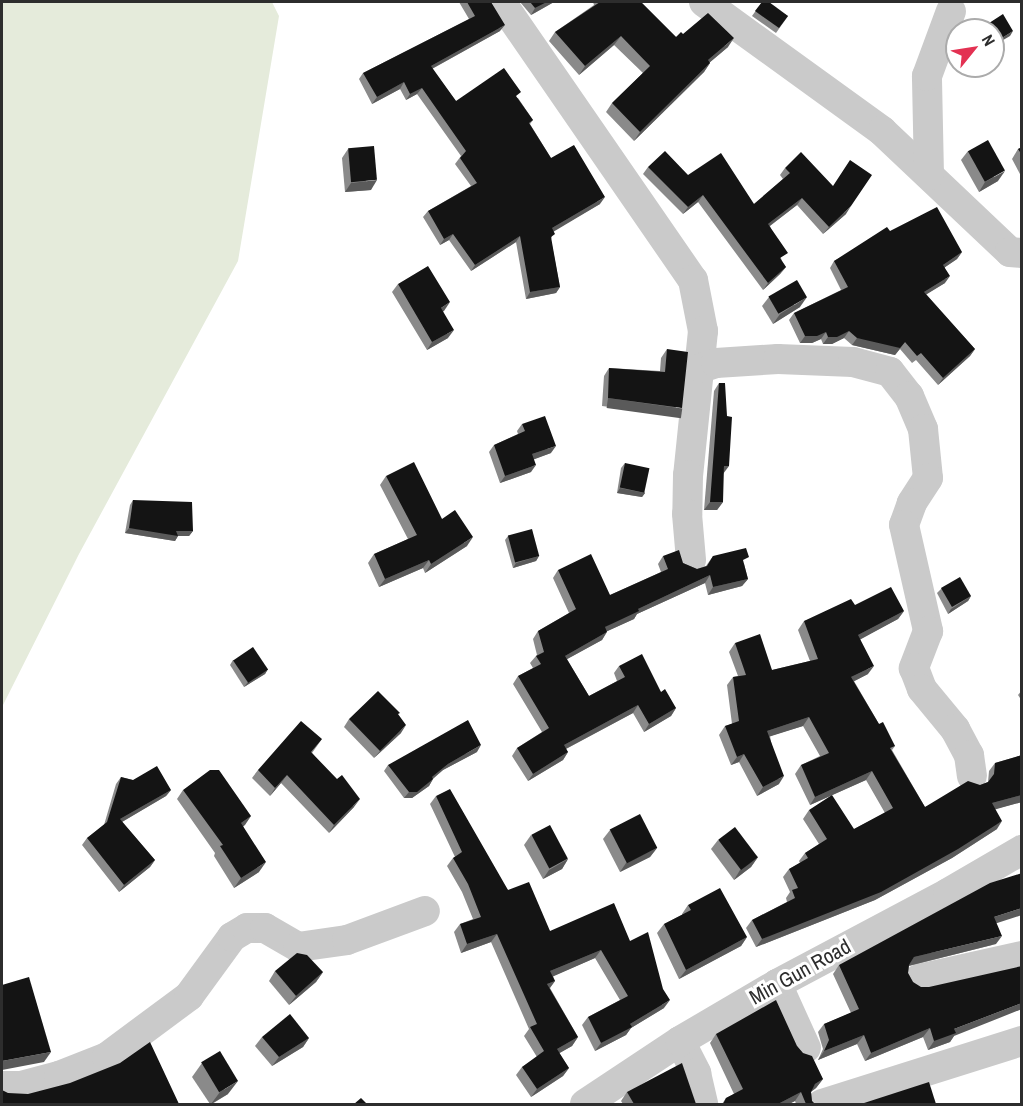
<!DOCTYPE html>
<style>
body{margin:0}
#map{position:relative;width:1023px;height:1106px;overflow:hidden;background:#fff;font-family:"Archivo Narrow",sans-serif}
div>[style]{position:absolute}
.green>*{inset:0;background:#e5ebdb}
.minor>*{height:30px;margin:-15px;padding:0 15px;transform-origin:15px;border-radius:15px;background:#cacaca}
.wall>*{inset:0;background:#8a8a8a}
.shaded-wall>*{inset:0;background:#5a5a5a;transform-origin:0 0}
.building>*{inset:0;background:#141414;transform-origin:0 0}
span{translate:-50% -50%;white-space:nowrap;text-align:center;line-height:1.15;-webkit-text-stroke:6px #fff;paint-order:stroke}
.street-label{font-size:21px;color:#2d2d2d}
.frame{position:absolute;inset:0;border:3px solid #2d2d2d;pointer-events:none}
.north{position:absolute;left:945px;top:18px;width:60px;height:60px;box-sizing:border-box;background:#fff;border:2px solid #ababab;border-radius:50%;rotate:60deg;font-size:16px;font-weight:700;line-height:24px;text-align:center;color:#2d2d2d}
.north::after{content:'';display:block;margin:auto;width:21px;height:27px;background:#e33152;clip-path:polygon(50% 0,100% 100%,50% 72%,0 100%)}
</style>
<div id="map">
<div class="green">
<i style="clip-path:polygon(2px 2px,272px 2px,279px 16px,238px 261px,79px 554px,2px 707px)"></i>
</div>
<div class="minor">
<i style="left:501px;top:2px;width:338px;rotate:55.4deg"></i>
<i style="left:693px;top:280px;width:52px;rotate:78.9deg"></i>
<i style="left:703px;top:331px;width:145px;rotate:95.9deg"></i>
<i style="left:688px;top:475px;width:39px;rotate:91deg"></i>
<i style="left:687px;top:514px;width:46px;rotate:85deg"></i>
<i style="left:704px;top:2px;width:220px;rotate:35.9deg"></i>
<i style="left:882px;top:131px;width:176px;rotate:43.4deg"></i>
<i style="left:1010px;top:252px;width:12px;rotate:5deg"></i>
<i style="left:929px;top:175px;width:99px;rotate:-91.2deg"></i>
<i style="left:927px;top:76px;width:69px;rotate:-69.7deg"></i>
<i style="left:701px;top:368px;width:16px;rotate:-18deg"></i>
<i style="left:716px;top:363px;width:62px;rotate:-3.7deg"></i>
<i style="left:778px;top:359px;width:75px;rotate:2.3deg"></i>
<i style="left:853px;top:362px;width:38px;rotate:15deg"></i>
<i style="left:890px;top:372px;width:31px;rotate:52deg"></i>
<i style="left:909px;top:396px;width:36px;rotate:67deg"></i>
<i style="left:923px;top:429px;width:49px;rotate:84.2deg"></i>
<i style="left:928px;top:478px;width:30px;rotate:123deg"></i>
<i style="left:912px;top:503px;width:23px;rotate:110deg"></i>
<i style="left:904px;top:525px;width:109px;rotate:77.2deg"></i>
<i style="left:928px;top:631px;width:40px;rotate:111deg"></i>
<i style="left:914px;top:668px;width:22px;rotate:69deg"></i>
<i style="left:922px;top:689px;width:52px;rotate:50.5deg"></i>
<i style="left:955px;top:729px;width:30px;rotate:62deg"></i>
<i style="left:969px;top:755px;width:21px;rotate:82deg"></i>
<i style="left:919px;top:979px;width:106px;rotate:-12.6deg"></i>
<i style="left:777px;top:984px;width:70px;rotate:65.6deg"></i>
<i style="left:680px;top:1041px;width:36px;rotate:63deg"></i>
<i style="left:696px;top:1073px;width:32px;rotate:77deg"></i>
<i style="left:2px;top:1086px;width:19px"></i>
<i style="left:21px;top:1086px;width:39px;rotate:-15deg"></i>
<i style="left:59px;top:1076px;width:52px;rotate:-21.6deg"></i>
<i style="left:107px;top:1057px;width:102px;rotate:-36.6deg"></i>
<i style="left:189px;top:996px;width:73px;rotate:-53.9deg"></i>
<i style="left:232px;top:937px;width:17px;rotate:-31deg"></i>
<i style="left:247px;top:928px;width:18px"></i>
<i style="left:265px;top:928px;width:38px;rotate:30deg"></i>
<i style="left:298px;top:947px;width:49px;rotate:-8.1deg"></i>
<i style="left:347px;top:940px;width:83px;rotate:-20.4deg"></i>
<i style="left:585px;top:1104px;width:114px;rotate:-33.6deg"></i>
<i style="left:680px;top:1041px;width:113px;rotate:-30.4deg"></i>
<i style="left:777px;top:984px;width:194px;rotate:-28deg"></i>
<i style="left:948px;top:893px;width:86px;rotate:-30.2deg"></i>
<i style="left:822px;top:1104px;width:210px;rotate:-17.5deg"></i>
</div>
<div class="wall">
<i style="clip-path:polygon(459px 2px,491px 2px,500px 31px,432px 69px,456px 101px,518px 98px,533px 120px,530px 124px,551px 158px,600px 204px,553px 231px,551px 240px,560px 287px,556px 293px,526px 299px,516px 242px,471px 271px,449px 240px,440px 245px,423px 217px,428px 211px,471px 186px,455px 164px,461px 156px,417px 94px,406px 100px,400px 89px,372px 104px,359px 79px,363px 73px,469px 19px)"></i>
<i style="clip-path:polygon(520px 2px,554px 2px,531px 15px)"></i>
<i style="clip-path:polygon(593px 2px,641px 2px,676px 37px,683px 34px,728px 47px,710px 62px,710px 63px,704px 72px,634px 141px,606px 112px,612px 103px,643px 73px,614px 45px,579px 75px,549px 41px,555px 32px,594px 5px)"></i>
<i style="clip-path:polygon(762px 2px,788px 16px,776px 33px,752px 16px)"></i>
<i style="clip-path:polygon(1022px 147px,1022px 176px,1021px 176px,1012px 159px,1018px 149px)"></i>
<i style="clip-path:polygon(348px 149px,371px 190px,345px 192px,342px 158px)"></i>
<i style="clip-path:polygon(968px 151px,998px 181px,979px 192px,961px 160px)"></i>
<i style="clip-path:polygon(648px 167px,688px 175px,754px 204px,783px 179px,780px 175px,785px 168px,846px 214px,823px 234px,797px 205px,770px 226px,782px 261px,786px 267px,780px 274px,763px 290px,698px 202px,683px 214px,643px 174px)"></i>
<i style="clip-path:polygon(890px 231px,962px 252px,957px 259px,945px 267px,945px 283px,926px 294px,975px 349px,970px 356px,938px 385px,916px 360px,912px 363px,900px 349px,895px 355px,852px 345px,844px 338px,832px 344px,823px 344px,821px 339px,812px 343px,800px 343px,789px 320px,794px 313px,841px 290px,830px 268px,834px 261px)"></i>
<i style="clip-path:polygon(398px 284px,444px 311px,443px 311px,448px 338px,427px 350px,392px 292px)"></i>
<i style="clip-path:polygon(769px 297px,800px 307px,773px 324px,762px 306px)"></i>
<i style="clip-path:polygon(667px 349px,677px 416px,602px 406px,604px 376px,609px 368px,660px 371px,661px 358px)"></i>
<i style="clip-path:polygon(719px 383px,723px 474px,723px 502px,717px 510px,704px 510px,714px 391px)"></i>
<i style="clip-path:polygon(522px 424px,551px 453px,534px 459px,531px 472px,500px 483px,489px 452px,494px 445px,518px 434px,517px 431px)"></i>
<i style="clip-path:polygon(625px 463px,645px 493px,642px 497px,617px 493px,621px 468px)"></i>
<i style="clip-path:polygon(386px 476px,442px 519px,467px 546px,425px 573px,423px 568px,379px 587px,368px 563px,374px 554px,408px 539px,380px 485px)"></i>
<i style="clip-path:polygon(133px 500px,193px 531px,189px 536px,178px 536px,175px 541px,125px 533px,130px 505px)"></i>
<i style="clip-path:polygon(508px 536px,539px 556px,536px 561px,513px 568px,505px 540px)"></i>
<i style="clip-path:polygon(663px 556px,683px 563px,697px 569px,706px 566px,713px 556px,744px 564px,748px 579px,742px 586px,708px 595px,705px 583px,637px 614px,634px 619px,607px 631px,602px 640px,567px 659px,589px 696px,617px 681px,614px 673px,619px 666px,661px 692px,676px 708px,671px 716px,644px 732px,633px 713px,566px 749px,568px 752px,563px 760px,528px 781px,512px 756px,517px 748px,542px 732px,513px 684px,518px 676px,533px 668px,530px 663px,536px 656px,537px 655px,533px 639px,538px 631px,569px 613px,553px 578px,558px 570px,610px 595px,661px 572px,658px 564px)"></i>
<i style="clip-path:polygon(941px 589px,971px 596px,968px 601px,948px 614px,937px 593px)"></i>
<i style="clip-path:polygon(855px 605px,904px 611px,898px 619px,860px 639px,868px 674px,854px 681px,879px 724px,895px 746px,892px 750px,925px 807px,988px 782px,989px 771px,995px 763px,1022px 755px,1022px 802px,995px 809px,997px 829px,952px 858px,875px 900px,756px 947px,746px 928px,752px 920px,787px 902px,786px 898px,790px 892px,783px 877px,789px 869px,800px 863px,799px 861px,805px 853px,819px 844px,803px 819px,809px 810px,854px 829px,885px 813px,866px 780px,810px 805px,795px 774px,801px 765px,820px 756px,803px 726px,770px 736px,779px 784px,757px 796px,739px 762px,731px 765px,719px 735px,725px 726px,732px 724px,727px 685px,733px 677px,738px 676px,729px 652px,735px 643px,772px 670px,810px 661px,798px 630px,804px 621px)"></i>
<i style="clip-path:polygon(233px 660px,268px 669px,265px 674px,244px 687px,230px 665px)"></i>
<i style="clip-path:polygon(1022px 690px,1022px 701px,1018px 695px)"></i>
<i style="clip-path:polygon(398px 715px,401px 733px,374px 758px,344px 727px,349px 719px)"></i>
<i style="clip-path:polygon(322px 739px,312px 753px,354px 807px,329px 833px,281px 783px,270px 796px,252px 778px,258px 770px)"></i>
<i style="clip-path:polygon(477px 752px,443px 770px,433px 779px,429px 786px,412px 798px,404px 798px,384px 771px,388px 765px)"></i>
<i style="clip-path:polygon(121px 777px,171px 790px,166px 796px,122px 822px,155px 860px,150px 867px,119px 892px,82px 845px,87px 838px,104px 825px,116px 784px)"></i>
<i style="clip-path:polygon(183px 790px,251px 816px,243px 826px,259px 872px,234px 888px,214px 856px,215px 853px,177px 799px)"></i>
<i style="clip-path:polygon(436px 796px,508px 890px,550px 931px,630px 941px,664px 1008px,631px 1028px,626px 1035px,595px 1051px,582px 1025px,588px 1017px,620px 1000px,595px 958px,553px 976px,555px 981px,550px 988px,578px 1037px,572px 1046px,559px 1053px,569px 1068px,563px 1076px,531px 1097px,516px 1075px,522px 1067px,537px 1057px,524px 1036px,529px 1029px,491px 942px,461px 953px,454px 932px,460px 924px,473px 919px,462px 892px,447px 866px,453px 858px,455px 857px,430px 804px)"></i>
<i style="clip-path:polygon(610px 830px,657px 848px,650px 857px,620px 872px,603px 839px)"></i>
<i style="clip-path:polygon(531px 835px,568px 859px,562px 869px,543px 879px,524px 845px)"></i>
<i style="clip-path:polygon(718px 840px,758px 857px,751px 867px,734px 880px,711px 849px)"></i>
<i style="clip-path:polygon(688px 905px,747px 937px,741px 946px,679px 979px,657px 933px,664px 924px,682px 915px,682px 914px)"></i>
<i style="clip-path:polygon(996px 944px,909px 966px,908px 973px,913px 982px,954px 1036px,950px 1042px,928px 1050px,923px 1037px,865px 1061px,857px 1044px,818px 1060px,823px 1049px,818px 1032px,824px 1024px,851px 1013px,833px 974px,839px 965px)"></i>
<i style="clip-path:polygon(275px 971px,323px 972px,316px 982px,289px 1005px,269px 981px)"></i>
<i style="clip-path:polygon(716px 1034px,797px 1046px,823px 1079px,816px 1088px,811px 1092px,812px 1101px,815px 1104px,796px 1104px,795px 1101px,789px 1104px,722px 1104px,726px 1098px,734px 1094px,710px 1043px)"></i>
<i style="clip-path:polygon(262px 1037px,309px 1038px,303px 1047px,272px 1066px,255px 1046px)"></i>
<i style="clip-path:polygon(202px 1063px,228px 1094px,212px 1104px,210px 1104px,192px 1077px)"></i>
<i style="clip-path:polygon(627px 1092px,696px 1104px,623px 1104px,621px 1101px)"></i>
</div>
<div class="shaded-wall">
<i style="clip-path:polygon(547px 2px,554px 2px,531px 15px,535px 8px)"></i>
<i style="clip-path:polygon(505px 25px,500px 31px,426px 72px,431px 66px)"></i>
<i style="clip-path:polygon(1013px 31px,1010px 36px,993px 46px,994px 43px)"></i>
<i style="clip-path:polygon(621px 36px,614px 45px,579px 75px,585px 66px)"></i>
<i style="clip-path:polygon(734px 38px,728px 47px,702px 69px,708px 60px)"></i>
<i style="clip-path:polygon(710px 63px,704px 72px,634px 141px,640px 132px)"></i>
<i style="clip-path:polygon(404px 82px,400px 89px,372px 104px,377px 97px)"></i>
<i style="clip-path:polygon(422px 88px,417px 94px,406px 100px,410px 94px)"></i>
<i style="clip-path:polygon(1005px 171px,998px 181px,979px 192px,985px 182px)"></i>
<i style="clip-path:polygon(377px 180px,371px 190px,345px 192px,351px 183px)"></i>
<i style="clip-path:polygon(703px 195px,698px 202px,683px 214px,688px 207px)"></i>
<i style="clip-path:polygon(605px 197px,600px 204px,548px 235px,552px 228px)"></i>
<i style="clip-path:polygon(802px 198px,797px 205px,763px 231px,768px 224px)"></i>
<i style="clip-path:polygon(851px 206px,846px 214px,823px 234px,829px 227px)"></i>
<i style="clip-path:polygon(453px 234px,449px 240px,440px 245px,444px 239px)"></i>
<i style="clip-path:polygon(520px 236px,516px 242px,471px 271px,475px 265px)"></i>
<i style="clip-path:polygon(962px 252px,957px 259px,938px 272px,943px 265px)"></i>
<i style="clip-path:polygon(786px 267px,780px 274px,763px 290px,768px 283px)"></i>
<i style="clip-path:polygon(950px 276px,945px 283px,919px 299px,924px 292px)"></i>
<i style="clip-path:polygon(560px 287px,556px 293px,526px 299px,530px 292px)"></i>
<i style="clip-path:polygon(807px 297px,800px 307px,773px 324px,780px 314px)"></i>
<i style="clip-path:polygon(450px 302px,444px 311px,435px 316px,441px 308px)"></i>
<i style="clip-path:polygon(454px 330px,448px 338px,427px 350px,432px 342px)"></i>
<i style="clip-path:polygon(849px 331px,844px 338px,832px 344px,823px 344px,828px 337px)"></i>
<i style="clip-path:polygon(826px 332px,821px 339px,812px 343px,800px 343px,805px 336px)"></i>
<i style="clip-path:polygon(857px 338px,905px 342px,895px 355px,852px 345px)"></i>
<i style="clip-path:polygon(975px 349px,970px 356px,938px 385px,943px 378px)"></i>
<i style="left:608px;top:398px;width:75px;height:10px;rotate:8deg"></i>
<i style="clip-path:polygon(556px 446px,551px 453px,527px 462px,532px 454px)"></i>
<i style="clip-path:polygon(536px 465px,531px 472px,500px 483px,505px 476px)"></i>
<i style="clip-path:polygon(724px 466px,729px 466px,723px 474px)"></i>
<i style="clip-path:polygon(620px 488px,645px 493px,642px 497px,617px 493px)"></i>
<i style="clip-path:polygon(710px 502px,723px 502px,717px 510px,704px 510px)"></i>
<i style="clip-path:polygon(129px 528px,176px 531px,193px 531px,189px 536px,178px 536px,175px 541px,125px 533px)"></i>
<i style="clip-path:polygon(473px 537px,467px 546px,425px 573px,431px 564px)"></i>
<i style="clip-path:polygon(539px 556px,536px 561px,513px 568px,516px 563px)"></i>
<i style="clip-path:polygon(429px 560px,423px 568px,379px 587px,385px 579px)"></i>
<i style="clip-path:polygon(710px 575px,705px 583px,637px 614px,634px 619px,599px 635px,605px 627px,638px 609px)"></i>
<i style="clip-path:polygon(748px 579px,742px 586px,708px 595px,713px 587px)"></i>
<i style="clip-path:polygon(971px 596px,968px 601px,948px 614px,951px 609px)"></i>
<i style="clip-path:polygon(904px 611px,898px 619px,852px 644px,858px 635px)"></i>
<i style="clip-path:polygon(607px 632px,602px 640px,560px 663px,565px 656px)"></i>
<i style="clip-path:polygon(874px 666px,868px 674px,845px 686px,851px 677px)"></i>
<i style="clip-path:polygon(268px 669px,265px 674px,244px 687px,248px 682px)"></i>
<i style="clip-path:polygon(638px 705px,633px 713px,558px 753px,564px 745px)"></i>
<i style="clip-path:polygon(676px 708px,671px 716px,644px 732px,649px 724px)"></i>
<i style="clip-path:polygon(809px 717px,803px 726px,762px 739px,767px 731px)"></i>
<i style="clip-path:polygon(406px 725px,401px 733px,374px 758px,380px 751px)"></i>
<i style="clip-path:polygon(481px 745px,477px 752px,443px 770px,430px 781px,433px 779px,429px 786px,412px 798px,404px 798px,409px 792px,432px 777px,448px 764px)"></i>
<i style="clip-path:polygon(568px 752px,563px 760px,528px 781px,533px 774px)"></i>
<i style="clip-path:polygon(744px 754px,739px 762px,731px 765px,737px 757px)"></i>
<i style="clip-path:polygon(872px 771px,866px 780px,810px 805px,815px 797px)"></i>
<i style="clip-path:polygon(287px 775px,281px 783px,270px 796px,275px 788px)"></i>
<i style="clip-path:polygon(784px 776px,779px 784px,757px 796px,763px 787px)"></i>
<i style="clip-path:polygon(171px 790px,166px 796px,115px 826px,120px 819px)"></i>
<i style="clip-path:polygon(1022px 795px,1022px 802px,986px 812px,992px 803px)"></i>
<i style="clip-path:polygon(360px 799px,354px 807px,329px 833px,334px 825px)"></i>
<i style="clip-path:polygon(251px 816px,245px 825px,235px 833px,241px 823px)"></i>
<i style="clip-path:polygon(1002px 821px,997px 829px,952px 858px,875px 900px,756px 947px,762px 939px)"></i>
<i style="clip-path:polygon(657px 848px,650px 857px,620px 872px,626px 863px)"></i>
<i style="clip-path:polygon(758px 857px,751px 867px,734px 880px,740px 870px)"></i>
<i style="clip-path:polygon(568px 859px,562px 869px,543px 879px,549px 870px)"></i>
<i style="clip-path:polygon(155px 860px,150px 867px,119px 892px,124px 885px)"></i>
<i style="clip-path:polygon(266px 862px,259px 872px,234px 888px,241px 878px)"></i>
<i style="clip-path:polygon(1022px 908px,1022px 915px,988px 926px,994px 917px)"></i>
<i style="clip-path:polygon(497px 934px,491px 942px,461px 953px,467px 944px)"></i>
<i style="clip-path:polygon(1002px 936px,996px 944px,908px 966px,914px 957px)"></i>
<i style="clip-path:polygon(747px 937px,741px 946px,679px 979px,686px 970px)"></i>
<i style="clip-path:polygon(601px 950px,595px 958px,545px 980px,550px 971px)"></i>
<i style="clip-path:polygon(323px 972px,316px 982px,289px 1005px,296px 996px)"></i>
<i style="clip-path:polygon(555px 981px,549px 989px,547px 984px)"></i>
<i style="clip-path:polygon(670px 1000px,664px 1008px,631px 1028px,626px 1035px,595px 1051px,601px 1043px,630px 1024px)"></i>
<i style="clip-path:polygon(1022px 1003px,1022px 1009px,954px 1036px,950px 1042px,928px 1050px,934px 1041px,954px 1029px)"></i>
<i style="clip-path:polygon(930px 1028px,923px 1037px,865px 1061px,871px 1053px)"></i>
<i style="clip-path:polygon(864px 1035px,857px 1044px,818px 1060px,824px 1051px)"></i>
<i style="clip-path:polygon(578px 1037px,572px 1046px,551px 1058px,557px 1049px)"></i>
<i style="clip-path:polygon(309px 1038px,303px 1047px,272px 1066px,279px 1057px)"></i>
<i style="clip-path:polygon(51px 1052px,44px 1062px,2px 1070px,2px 1061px)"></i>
<i style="clip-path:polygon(569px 1068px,563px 1076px,531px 1097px,537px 1089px)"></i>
<i style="clip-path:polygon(823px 1079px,816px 1088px,809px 1093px,815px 1084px)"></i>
<i style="clip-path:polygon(238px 1081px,228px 1094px,211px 1104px,220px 1092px)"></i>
<i style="clip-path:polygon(801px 1092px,795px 1101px,789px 1104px,778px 1104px)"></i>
</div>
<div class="building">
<i style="clip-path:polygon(467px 2px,491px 2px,505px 25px,431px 66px,456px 101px,504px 68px,521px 92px,516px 96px,533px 120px,529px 123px,551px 158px,574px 145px,605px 197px,552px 228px,555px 234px,551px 237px,560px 287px,530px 292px,520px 236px,475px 265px,453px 234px,444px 239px,428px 211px,477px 183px,460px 158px,466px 151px,422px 88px,410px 94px,404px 82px,377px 97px,363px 73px,475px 16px)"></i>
<i style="clip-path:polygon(530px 2px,547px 2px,535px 8px)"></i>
<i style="clip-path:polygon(600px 2px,641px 2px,676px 37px,681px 32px,683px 34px,708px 13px,734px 38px,708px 60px,710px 63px,640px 132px,612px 103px,650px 66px,621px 36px,585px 66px,555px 32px)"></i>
<i style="clip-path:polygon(762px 2px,769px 2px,788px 16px,779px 28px,755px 11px)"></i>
<i style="clip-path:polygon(1003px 14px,1013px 31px,994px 43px,993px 30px,985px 30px,983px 27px)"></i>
<i style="left:988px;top:140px;width:35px;height:23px;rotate:61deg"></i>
<i style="left:374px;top:146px;width:34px;height:26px;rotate:85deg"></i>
<i style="clip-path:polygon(1022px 147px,1022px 155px,1018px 149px)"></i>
<i style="clip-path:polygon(665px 151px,688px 175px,721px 153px,754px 204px,790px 173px,785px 168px,801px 152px,833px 186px,850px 160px,872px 175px,851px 206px,829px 227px,802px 198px,768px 224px,788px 253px,780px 258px,786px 267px,768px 283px,703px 195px,688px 207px,648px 167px)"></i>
<i style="clip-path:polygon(937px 207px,962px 252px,943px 265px,950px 276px,924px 292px,975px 349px,943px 378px,921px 353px,917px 356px,905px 342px,900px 348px,857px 338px,849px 331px,837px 337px,828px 337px,826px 332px,817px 336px,805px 336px,794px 313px,848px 287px,834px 261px,887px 227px,890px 231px)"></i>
<i style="clip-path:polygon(428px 266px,450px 302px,441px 308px,454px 330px,432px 342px,398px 284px)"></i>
<i style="left:797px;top:280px;width:20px;height:33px;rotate:60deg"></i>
<i style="clip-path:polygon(667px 349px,688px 352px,682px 408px,608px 398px,609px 368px,665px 372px)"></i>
<i style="clip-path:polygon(719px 383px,725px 383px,727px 416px,732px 417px,729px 466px,724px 466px,723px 502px,710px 502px)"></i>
<i style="clip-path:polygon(545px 416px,556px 446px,532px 454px,536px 465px,505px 476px,494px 445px,525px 431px,522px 424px)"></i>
<i style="clip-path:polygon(414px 462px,442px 519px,455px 510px,473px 537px,431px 564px,429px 560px,385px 579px,374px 554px,417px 535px,386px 476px)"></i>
<i style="left:625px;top:463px;width:25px;height:25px;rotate:12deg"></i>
<i style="clip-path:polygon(133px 500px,192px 502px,193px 531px,176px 531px,178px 536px,129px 528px)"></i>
<i style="left:532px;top:529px;width:28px;height:25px;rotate:75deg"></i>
<i style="clip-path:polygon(746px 548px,749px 557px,743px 560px,748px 579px,713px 587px,710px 575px,638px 609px,639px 611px,605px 627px,607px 632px,565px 656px,589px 696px,625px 677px,619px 666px,642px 654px,661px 692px,665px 689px,676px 708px,649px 724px,638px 705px,564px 745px,568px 752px,533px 774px,517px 748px,549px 728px,518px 676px,541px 664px,536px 656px,544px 652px,538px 631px,576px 609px,558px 570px,591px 554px,610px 595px,668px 569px,663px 556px,679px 550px,683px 563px,697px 569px,707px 566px,713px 556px)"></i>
<i style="left:960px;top:577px;width:22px;height:22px;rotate:60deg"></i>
<i style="clip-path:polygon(891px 587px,904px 611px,858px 635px,874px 666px,851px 677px,879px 724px,883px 722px,895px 746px,890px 748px,925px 807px,968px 781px,980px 785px,988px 782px,994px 774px,995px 763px,1022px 755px,1022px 795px,992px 803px,1002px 821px,958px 849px,881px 892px,762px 939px,752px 920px,795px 898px,792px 890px,798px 888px,789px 869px,808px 858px,805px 853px,827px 839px,809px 810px,832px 795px,854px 829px,893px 808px,872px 771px,815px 797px,801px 765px,829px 753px,809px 717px,767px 731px,784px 776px,763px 787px,744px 754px,737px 757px,725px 726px,739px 721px,733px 677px,746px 675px,735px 643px,760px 634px,772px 670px,818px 659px,804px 621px,851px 599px,855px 605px)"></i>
<i style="left:253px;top:647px;width:27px;height:24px;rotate:56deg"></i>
<i style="clip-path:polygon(378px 691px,400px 713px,398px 714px,406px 725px,380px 751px,349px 719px)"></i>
<i style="clip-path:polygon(468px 720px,481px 745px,448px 764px,432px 777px,433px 779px,417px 792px,409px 792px,388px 765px)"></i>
<i style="clip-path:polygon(301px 721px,322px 739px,311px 752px,337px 779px,342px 775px,360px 799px,334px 825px,287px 775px,275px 788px,258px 770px)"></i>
<i style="clip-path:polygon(157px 766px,171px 790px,120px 819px,155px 860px,124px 885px,87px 838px,107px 822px,121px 777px,133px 780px)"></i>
<i style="clip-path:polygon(210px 770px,219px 770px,251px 816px,241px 823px,266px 862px,241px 878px,220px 846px,223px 845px,183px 790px)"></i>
<i style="clip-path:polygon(450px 789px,508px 890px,529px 882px,550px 931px,614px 903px,630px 941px,648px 932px,663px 989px,670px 1000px,630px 1024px,632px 1027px,601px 1043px,588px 1017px,628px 996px,601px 950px,550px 971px,555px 981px,547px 984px,578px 1037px,557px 1049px,569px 1068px,537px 1089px,522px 1067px,544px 1051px,530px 1027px,537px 1024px,497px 934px,467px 944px,460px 924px,481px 917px,468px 884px,453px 858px,462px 852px,436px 796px)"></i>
<i style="left:640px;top:814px;width:38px;height:34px;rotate:63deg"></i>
<i style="left:550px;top:825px;width:38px;height:21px;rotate:62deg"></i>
<i style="left:735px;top:827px;width:38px;height:21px;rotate:53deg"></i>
<i style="clip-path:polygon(1022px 873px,1022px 908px,994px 917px,1002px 936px,914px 957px,909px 965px,908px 973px,913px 982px,921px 987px,929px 987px,1022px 966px,1022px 1003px,954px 1029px,956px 1033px,934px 1041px,930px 1028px,871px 1053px,864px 1035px,824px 1051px,829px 1040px,824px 1024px,859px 1009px,839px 965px,990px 883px)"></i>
<i style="clip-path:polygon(720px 888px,747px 937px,686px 970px,664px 924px,691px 910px,688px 905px)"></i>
<i style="clip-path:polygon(297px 953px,307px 955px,323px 972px,296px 996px,275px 971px)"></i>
<i style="clip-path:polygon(29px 977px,51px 1052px,2px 1061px,2px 985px)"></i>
<i style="clip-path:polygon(776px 1000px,797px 1046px,803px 1053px,812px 1056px,823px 1079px,815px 1084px,811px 1092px,812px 1101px,815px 1104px,806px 1104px,801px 1092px,778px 1104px,723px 1104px,726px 1098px,743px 1089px,716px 1034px)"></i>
<i style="clip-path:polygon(290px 1014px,309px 1038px,279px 1057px,262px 1037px)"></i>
<i style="clip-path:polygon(150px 1042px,179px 1104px,2px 1104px,2px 1090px,8px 1093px,28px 1094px,70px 1083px,120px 1063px)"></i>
<i style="left:220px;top:1051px;width:35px;height:22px;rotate:59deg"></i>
<i style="clip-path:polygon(682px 1063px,696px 1104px,634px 1104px,627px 1092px)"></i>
<i style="clip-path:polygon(929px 1082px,936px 1104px,861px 1104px)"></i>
<i style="clip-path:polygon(361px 1098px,367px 1104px,354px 1104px)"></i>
</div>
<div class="street-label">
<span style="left:800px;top:972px;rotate:-29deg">Min Gun Road</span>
</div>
<div class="frame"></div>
<div class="north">N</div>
</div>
